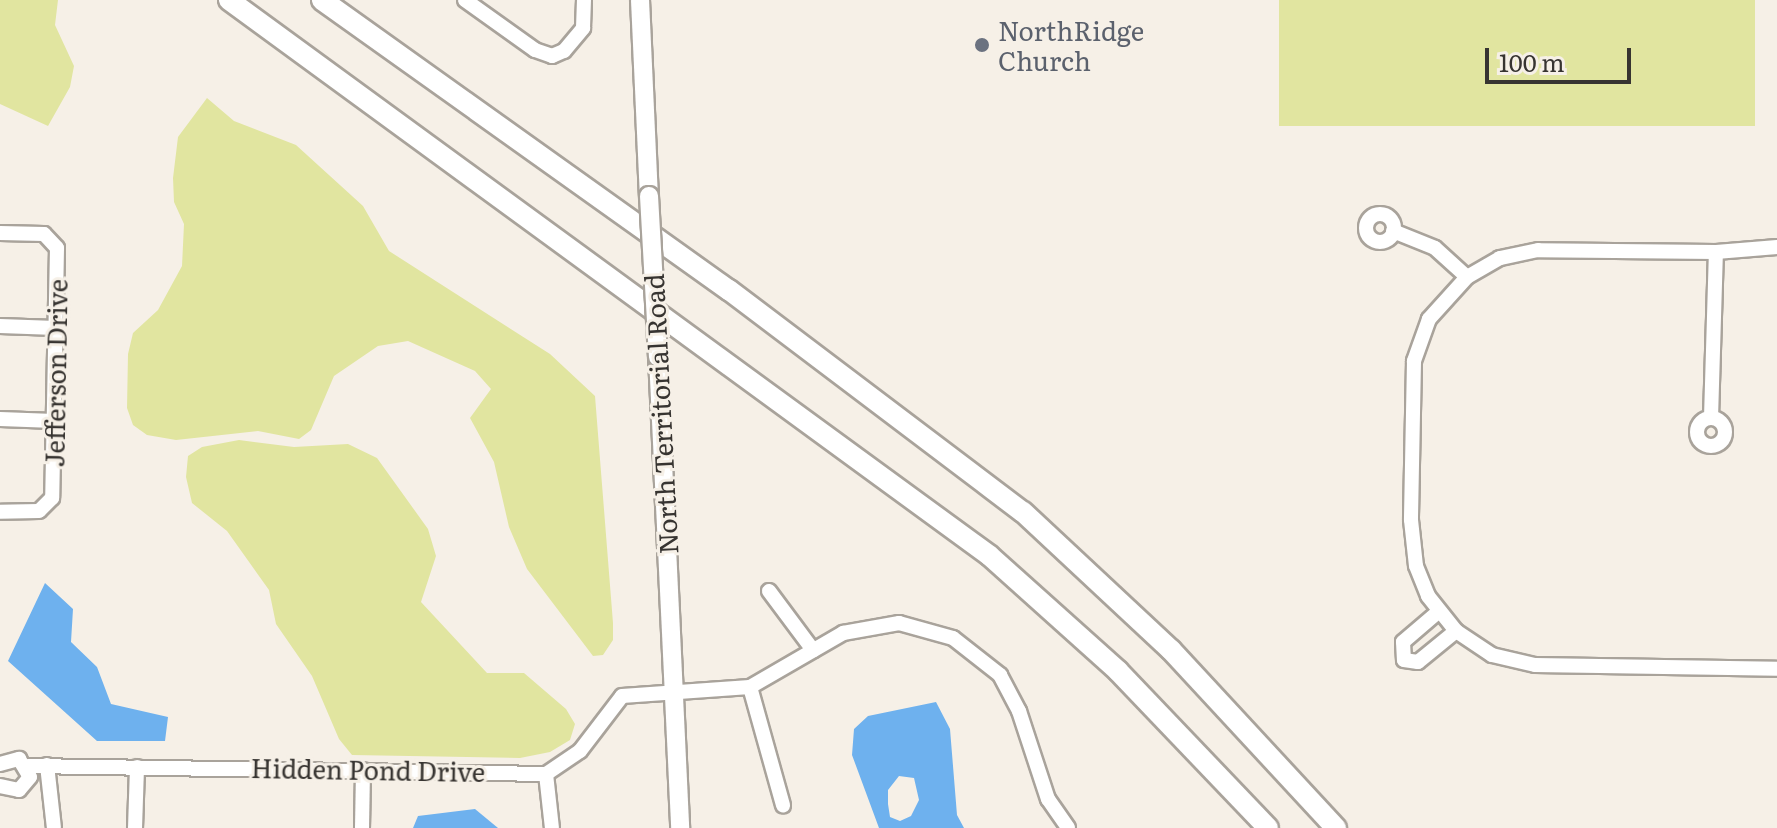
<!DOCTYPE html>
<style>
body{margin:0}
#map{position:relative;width:1777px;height:828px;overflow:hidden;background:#f6f0e7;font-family:Literata,serif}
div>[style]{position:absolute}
.green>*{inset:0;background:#e1e5a0;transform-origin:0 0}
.water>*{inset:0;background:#6eb1ee}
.roads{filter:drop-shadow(2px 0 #a9a39b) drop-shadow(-2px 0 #a9a39b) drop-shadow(0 2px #a9a39b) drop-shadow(0 -2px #a9a39b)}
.minor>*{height:14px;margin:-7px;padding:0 7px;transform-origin:7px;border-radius:7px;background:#fff}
.minor>.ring{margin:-7px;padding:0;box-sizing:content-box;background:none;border:14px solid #fff;border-radius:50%}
.major>*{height:18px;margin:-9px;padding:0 9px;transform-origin:9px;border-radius:9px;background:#fff}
.highway>*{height:20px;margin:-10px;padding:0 10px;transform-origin:10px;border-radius:10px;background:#fff}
.bridges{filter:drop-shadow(2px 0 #a9a39b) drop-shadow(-2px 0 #a9a39b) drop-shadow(0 2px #a9a39b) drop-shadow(0 -2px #a9a39b)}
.major-bridge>*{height:18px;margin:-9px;padding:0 9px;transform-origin:9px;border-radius:9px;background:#fff}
.dots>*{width:22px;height:22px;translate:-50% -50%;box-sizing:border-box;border:4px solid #f6f0e7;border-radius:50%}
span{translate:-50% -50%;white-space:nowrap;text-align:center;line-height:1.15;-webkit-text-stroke:6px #f6f0e7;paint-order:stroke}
.worship-label{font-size:26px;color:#5b616d}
.left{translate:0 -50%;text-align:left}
.street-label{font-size:26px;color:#373431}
.scale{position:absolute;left:1485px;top:48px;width:146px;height:36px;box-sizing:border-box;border:4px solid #373431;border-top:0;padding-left:10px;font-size:24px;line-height:28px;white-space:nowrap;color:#373431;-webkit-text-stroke:6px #f6f0e7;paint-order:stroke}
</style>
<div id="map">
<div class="green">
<i style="clip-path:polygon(0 0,58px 0,55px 25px,74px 66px,70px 87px,48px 126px,0 104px)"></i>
<i style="left:1279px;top:0;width:476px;height:126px"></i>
<i style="clip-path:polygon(207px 98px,234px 121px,296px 145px,363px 206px,389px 251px,550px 354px,595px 396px,613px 623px,613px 640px,603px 655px,593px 656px,527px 569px,509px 527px,494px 462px,470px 418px,491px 389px,475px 371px,408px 341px,378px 346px,334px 376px,311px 430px,299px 439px,258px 431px,176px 440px,147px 435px,133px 425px,127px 408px,128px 354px,133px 333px,158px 310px,182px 266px,184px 224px,174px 202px,173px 178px,178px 137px)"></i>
<i style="clip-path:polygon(239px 440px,294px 447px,348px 444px,377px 458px,428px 529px,436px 556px,421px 602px,487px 673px,524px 673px,566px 709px,575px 724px,570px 740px,550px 752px,520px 758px,352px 755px,339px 739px,312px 676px,276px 624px,269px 590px,227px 531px,192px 503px,186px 477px,188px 456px,202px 447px)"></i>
</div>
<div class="water">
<i style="clip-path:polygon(45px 583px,73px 609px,71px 642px,97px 667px,111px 704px,168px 717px,165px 741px,97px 741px,8px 661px)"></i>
<i style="clip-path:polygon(evenodd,936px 702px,950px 729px,957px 815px,964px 828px,879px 828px,852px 755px,854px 729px,868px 716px,936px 702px,899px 776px,914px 778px,919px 800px,911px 816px,900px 821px,890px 817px,888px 804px,888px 790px,899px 776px)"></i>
<i style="clip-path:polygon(475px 809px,498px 828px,413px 828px,418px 816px)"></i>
</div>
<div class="roads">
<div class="minor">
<i style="left:465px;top:0;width:86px;rotate:35.5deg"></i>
<i style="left:535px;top:50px;width:18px;rotate:19deg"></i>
<i style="left:552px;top:56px;width:13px;rotate:-23deg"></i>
<i style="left:564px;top:51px;width:30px;rotate:-50deg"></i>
<i style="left:583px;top:28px;width:28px;rotate:-88deg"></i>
<i class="ring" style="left:1366px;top:214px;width:14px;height:14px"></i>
<i style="left:1393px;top:231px;width:45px;rotate:22deg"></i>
<i style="left:1435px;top:248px;width:43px;rotate:42.2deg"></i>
<i style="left:0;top:233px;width:44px;rotate:1.3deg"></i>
<i style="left:44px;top:234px;width:19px;rotate:47deg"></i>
<i style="left:57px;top:248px;width:250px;rotate:91.1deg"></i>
<i style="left:52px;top:498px;width:18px;rotate:135deg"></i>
<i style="left:39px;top:511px;width:39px;rotate:179deg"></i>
<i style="left:1777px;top:247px;width:61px;rotate:175.3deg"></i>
<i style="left:1716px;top:252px;width:178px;rotate:-179.4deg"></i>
<i style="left:1538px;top:250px;width:39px;rotate:168deg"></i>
<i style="left:1500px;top:258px;width:38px;rotate:150deg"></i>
<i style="left:1467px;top:277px;width:57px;rotate:132.1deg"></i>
<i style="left:1429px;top:319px;width:45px;rotate:109.7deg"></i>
<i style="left:1414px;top:361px;width:159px;rotate:91.1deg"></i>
<i style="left:1411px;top:520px;width:46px;rotate:83.8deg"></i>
<i style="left:1416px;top:566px;width:32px;rotate:68deg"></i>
<i style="left:1428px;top:596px;width:45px;rotate:51.3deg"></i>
<i style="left:1456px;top:631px;width:43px;rotate:33.7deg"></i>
<i style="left:1492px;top:655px;width:44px;rotate:13.1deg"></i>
<i style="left:1535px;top:665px;width:242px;rotate:0.9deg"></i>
<i style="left:0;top:326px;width:56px;rotate:2deg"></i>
<i class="ring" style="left:1697px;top:418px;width:14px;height:14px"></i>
<i style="left:1711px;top:418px;width:166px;rotate:-88.3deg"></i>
<i style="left:0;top:419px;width:54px;rotate:2.1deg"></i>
<i style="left:769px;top:591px;width:74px;rotate:53.3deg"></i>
<i style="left:1438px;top:612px;width:46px;rotate:139.4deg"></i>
<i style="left:1403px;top:642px;width:18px;rotate:87deg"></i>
<i style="left:1404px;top:660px;width:14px;rotate:8deg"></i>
<i style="left:1418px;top:662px;width:49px;rotate:-39.2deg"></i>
<i style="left:750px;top:687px;width:123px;rotate:74.4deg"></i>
<i style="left:0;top:764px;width:20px;rotate:-15deg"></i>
<i style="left:19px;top:759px;width:21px;rotate:59deg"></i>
<i style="left:30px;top:777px;width:17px;rotate:130deg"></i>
<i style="left:19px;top:790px;width:19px;rotate:-168deg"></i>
<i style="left:47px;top:765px;width:63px;rotate:83.7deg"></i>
<i style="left:28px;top:766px;width:518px;rotate:0.88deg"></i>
<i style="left:546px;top:774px;width:41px;rotate:-34.1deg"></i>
<i style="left:580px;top:751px;width:69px;rotate:-52.6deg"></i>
<i style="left:622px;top:696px;width:128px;rotate:-4deg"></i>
<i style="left:750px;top:687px;width:108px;rotate:-30.1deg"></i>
<i style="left:843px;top:633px;width:57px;rotate:-10.1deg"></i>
<i style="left:899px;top:623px;width:56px;rotate:15.5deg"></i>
<i style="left:953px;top:638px;width:60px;rotate:38.2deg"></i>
<i style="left:1000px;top:675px;width:41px;rotate:62.2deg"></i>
<i style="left:1019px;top:711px;width:93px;rotate:71.8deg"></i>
<i style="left:1048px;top:799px;width:35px;rotate:55deg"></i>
<i style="left:546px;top:774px;width:54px;rotate:83.7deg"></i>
<i style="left:135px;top:828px;width:61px;rotate:-88.1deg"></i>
<i style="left:362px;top:828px;width:58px;rotate:-89deg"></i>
</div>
<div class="major">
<i style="left:640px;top:0;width:196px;rotate:87.4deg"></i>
<i style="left:658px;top:357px;width:472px;rotate:87.3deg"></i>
</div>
<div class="highway">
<i style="left:229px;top:0;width:942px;rotate:36.15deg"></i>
<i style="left:990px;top:556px;width:172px;rotate:41.9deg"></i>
<i style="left:1118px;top:671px;width:217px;rotate:46.3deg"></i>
<i style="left:322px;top:0;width:500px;rotate:35.5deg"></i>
<i style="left:729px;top:290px;width:368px;rotate:37.1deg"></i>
<i style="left:1023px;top:512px;width:202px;rotate:43deg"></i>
<i style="left:1171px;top:650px;width:243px;rotate:47.2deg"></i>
</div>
</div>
<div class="bridges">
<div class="major-bridge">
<i style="left:649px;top:196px;width:161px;rotate:86.8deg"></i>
</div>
</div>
<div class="dots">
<i style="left:982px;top:45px;background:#6b7280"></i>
</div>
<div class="worship-label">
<span class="left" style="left:998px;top:45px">NorthRidge<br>Church</span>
</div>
<div class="street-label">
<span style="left:55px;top:373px;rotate:-89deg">Jefferson Drive</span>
<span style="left:660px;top:414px;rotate:-93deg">North Territorial Road</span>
<span style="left:368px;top:769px;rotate:1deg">Hidden Pond Drive</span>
</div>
<div class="scale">100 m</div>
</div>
